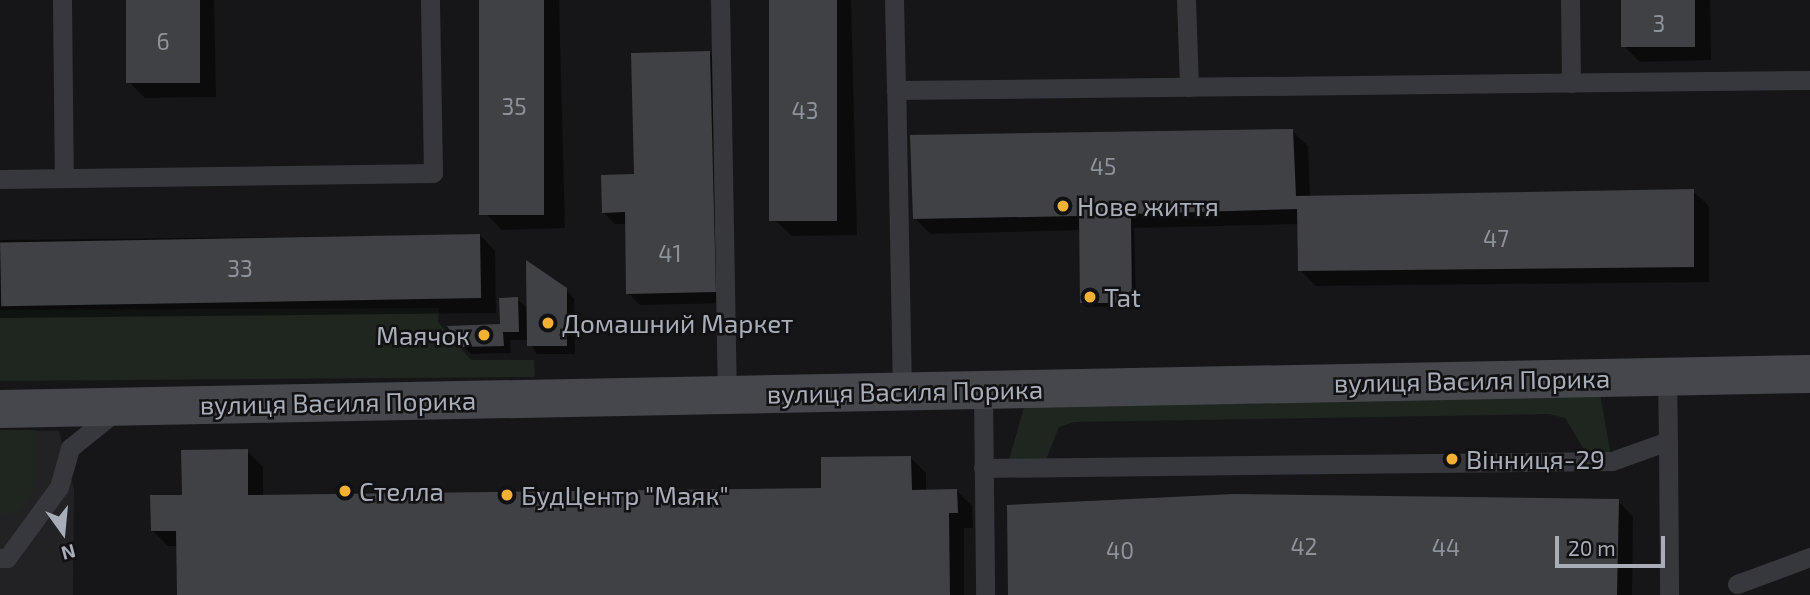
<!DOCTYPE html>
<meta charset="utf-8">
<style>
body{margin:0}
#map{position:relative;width:1810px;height:595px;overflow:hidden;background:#161618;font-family:"Exo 2",sans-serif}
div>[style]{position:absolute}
.built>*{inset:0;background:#222225}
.green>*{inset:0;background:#1e261f}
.shadow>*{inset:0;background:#0007}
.building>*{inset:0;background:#404145;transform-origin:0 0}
.lane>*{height:19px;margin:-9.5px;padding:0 9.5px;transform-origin:9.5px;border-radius:9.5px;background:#37383d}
.secondary>*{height:38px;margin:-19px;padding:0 19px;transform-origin:19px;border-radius:19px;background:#45474d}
.dots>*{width:19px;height:19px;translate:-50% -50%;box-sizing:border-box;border:4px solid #111113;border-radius:50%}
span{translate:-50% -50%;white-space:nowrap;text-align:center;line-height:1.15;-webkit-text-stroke:5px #111113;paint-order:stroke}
.number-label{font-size:23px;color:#8e929b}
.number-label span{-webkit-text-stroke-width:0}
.poi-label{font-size:26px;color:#a8adb8}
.left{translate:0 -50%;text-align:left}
.right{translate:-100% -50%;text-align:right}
.street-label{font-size:26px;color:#a8adb8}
.north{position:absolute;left:28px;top:497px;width:70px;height:70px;-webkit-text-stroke:5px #111113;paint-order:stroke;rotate:165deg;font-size:19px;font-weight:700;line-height:28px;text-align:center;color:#a8adb8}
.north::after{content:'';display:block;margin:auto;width:24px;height:32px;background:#a8adb8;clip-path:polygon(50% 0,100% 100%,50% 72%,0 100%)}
.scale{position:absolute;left:1555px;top:536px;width:110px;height:32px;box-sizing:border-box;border:4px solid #a8adb8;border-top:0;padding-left:9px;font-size:21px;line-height:24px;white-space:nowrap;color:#a8adb8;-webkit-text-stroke:5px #111113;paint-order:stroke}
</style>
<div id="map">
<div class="built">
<i style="clip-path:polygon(0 430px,59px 431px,74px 489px,73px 595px,0 595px)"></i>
</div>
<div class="green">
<i style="clip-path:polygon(439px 308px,438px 322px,471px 360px,534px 360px,535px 377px,0 381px,0 310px)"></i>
<i style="clip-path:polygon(1600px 394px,1612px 461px,1591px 461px,1565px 418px,1549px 414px,1074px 422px,1059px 427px,1043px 467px,1007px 467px,1026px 400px)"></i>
<i style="clip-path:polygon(0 430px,35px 430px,34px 484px,22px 510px,0 516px)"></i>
</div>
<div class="shadow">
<i style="clip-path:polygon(128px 0,214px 0,216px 97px,145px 98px,129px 82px)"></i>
<i style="clip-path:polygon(481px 0,559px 0,565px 228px,502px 230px,486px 214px)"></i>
<i style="clip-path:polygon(770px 0,851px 0,857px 235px,792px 236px,776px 221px)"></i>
<i style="clip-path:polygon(1623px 0,1710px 0,1711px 60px,1640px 62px,1624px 46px)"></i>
<i style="clip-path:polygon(710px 53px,721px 65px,727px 303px,640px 305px,628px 293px,627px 224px,615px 224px,604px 213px,636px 176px)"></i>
<i style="clip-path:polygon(1292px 131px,1308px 146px,1310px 198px,1693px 191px,1709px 206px,1709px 282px,1316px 286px,1300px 270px,1299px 224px,1134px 228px,1136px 306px,1086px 307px,1082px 303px,1081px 230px,930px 234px,915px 218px)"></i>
<i style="clip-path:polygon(480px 235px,495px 251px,496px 313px,0 318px,0 240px)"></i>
<i style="clip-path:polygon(565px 289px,574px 298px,575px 354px,537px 354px,528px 340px,510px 340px,511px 353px,471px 354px,463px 346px,502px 326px,517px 299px,528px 309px)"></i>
<i style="clip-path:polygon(247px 451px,263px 467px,263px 497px,823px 489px,911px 458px,926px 473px,926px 491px,957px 491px,972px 506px,973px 528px,964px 528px,964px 595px,179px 595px,178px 546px,168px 546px,153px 531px,184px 497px)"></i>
<i style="clip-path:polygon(1618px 501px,1633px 517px,1632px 595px,1009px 595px)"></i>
</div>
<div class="building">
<i style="left:126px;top:0;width:74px;height:83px"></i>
<i style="left:479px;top:0;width:65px;height:215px"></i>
<i style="left:769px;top:0;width:68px;height:221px"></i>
<i style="left:1621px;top:0;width:74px;height:47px"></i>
<i style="clip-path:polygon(710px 51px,716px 292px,626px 294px,625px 212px,602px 213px,601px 175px,634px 174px,631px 53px)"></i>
<i style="clip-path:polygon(1293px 129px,1296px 196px,1694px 189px,1694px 267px,1298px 271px,1297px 209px,1131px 214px,1132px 303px,1080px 303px,1079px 216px,913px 219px,910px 135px)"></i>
<i style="left:480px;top:234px;width:64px;height:480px;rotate:89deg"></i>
<i style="clip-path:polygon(526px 260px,567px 288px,567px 346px,527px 346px)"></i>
<i style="clip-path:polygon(518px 297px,519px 332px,503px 332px,504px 346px,461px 347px,447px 326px,500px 324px,499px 298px)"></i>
<i style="clip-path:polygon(248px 449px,248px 495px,821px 488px,821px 457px,911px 456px,912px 490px,957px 489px,958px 513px,949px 513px,950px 595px,177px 595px,176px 531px,151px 531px,150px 495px,182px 495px,181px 450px)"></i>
<i style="clip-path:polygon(1234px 494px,1619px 499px,1617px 595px,1008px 595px,1007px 505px)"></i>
</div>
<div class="lane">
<i style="left:62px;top:0;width:178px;rotate:89.4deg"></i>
<i style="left:720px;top:0;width:395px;rotate:89deg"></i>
<i style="left:894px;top:0;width:90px;rotate:88.7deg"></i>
<i style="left:1186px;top:0;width:87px;rotate:88deg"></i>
<i style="left:1570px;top:0;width:83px;rotate:89.3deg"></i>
<i style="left:0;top:179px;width:433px;rotate:-0.8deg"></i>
<i style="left:433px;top:173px;width:173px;rotate:-91deg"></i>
<i style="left:983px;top:390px;width:205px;rotate:89.4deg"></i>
<i style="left:902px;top:391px;width:301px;rotate:-91.1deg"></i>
<i style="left:896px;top:90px;width:914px;rotate:-0.63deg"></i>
<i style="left:1668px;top:441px;width:154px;rotate:89.6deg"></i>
<i style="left:983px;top:468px;width:629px;rotate:-0.64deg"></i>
<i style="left:1612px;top:461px;width:59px;rotate:-19.7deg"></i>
<i style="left:1668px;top:441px;width:65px;rotate:-90.9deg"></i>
<i style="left:0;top:558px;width:7px"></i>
<i style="left:7px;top:558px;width:88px;rotate:-53.8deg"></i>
<i style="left:59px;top:487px;width:41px;rotate:-74.2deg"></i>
<i style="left:70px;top:448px;width:59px;rotate:-38.8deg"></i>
<i style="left:1737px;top:584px;width:78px;rotate:-20.3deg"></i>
</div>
<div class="secondary">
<i style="left:0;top:409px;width:1810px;rotate:-1.11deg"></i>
</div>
<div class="dots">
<i style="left:1063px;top:206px;background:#f2b134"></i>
<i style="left:1090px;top:297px;background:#f2b134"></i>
<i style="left:548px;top:323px;background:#f2b134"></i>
<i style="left:484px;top:335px;background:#f2b134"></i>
<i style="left:1452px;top:459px;background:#f2b134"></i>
<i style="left:345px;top:491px;background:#f2b134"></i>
<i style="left:507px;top:495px;background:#f2b134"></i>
</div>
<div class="number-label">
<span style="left:1659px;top:23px">3</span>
<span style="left:163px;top:41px">6</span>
<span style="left:514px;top:106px">35</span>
<span style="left:805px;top:110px">43</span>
<span style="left:1103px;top:166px">45</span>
<span style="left:1496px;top:238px">47</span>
<span style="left:670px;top:253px">41</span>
<span style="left:240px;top:268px">33</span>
<span style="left:1304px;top:546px">42</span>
<span style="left:1446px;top:547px">44</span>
<span style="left:1120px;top:550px">40</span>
</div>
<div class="poi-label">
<span class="left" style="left:1077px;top:206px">Нове життя</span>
<span class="left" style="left:1104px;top:297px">Tat</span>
<span class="left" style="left:562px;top:323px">Домашний Маркет</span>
<span class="right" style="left:470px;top:335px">Маячок</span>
<span class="left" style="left:1466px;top:459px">Вінниця-29</span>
<span class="left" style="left:359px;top:491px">Стелла</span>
<span class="left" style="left:521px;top:495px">БудЦентр "Маяк"</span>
</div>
<div class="street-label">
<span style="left:1472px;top:380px;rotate:-1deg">вулиця Василя Порика</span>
<span style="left:905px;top:391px;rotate:-1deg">вулиця Василя Порика</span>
<span style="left:338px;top:402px;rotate:-1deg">вулиця Василя Порика</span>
</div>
<div class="north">N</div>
<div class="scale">20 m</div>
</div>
